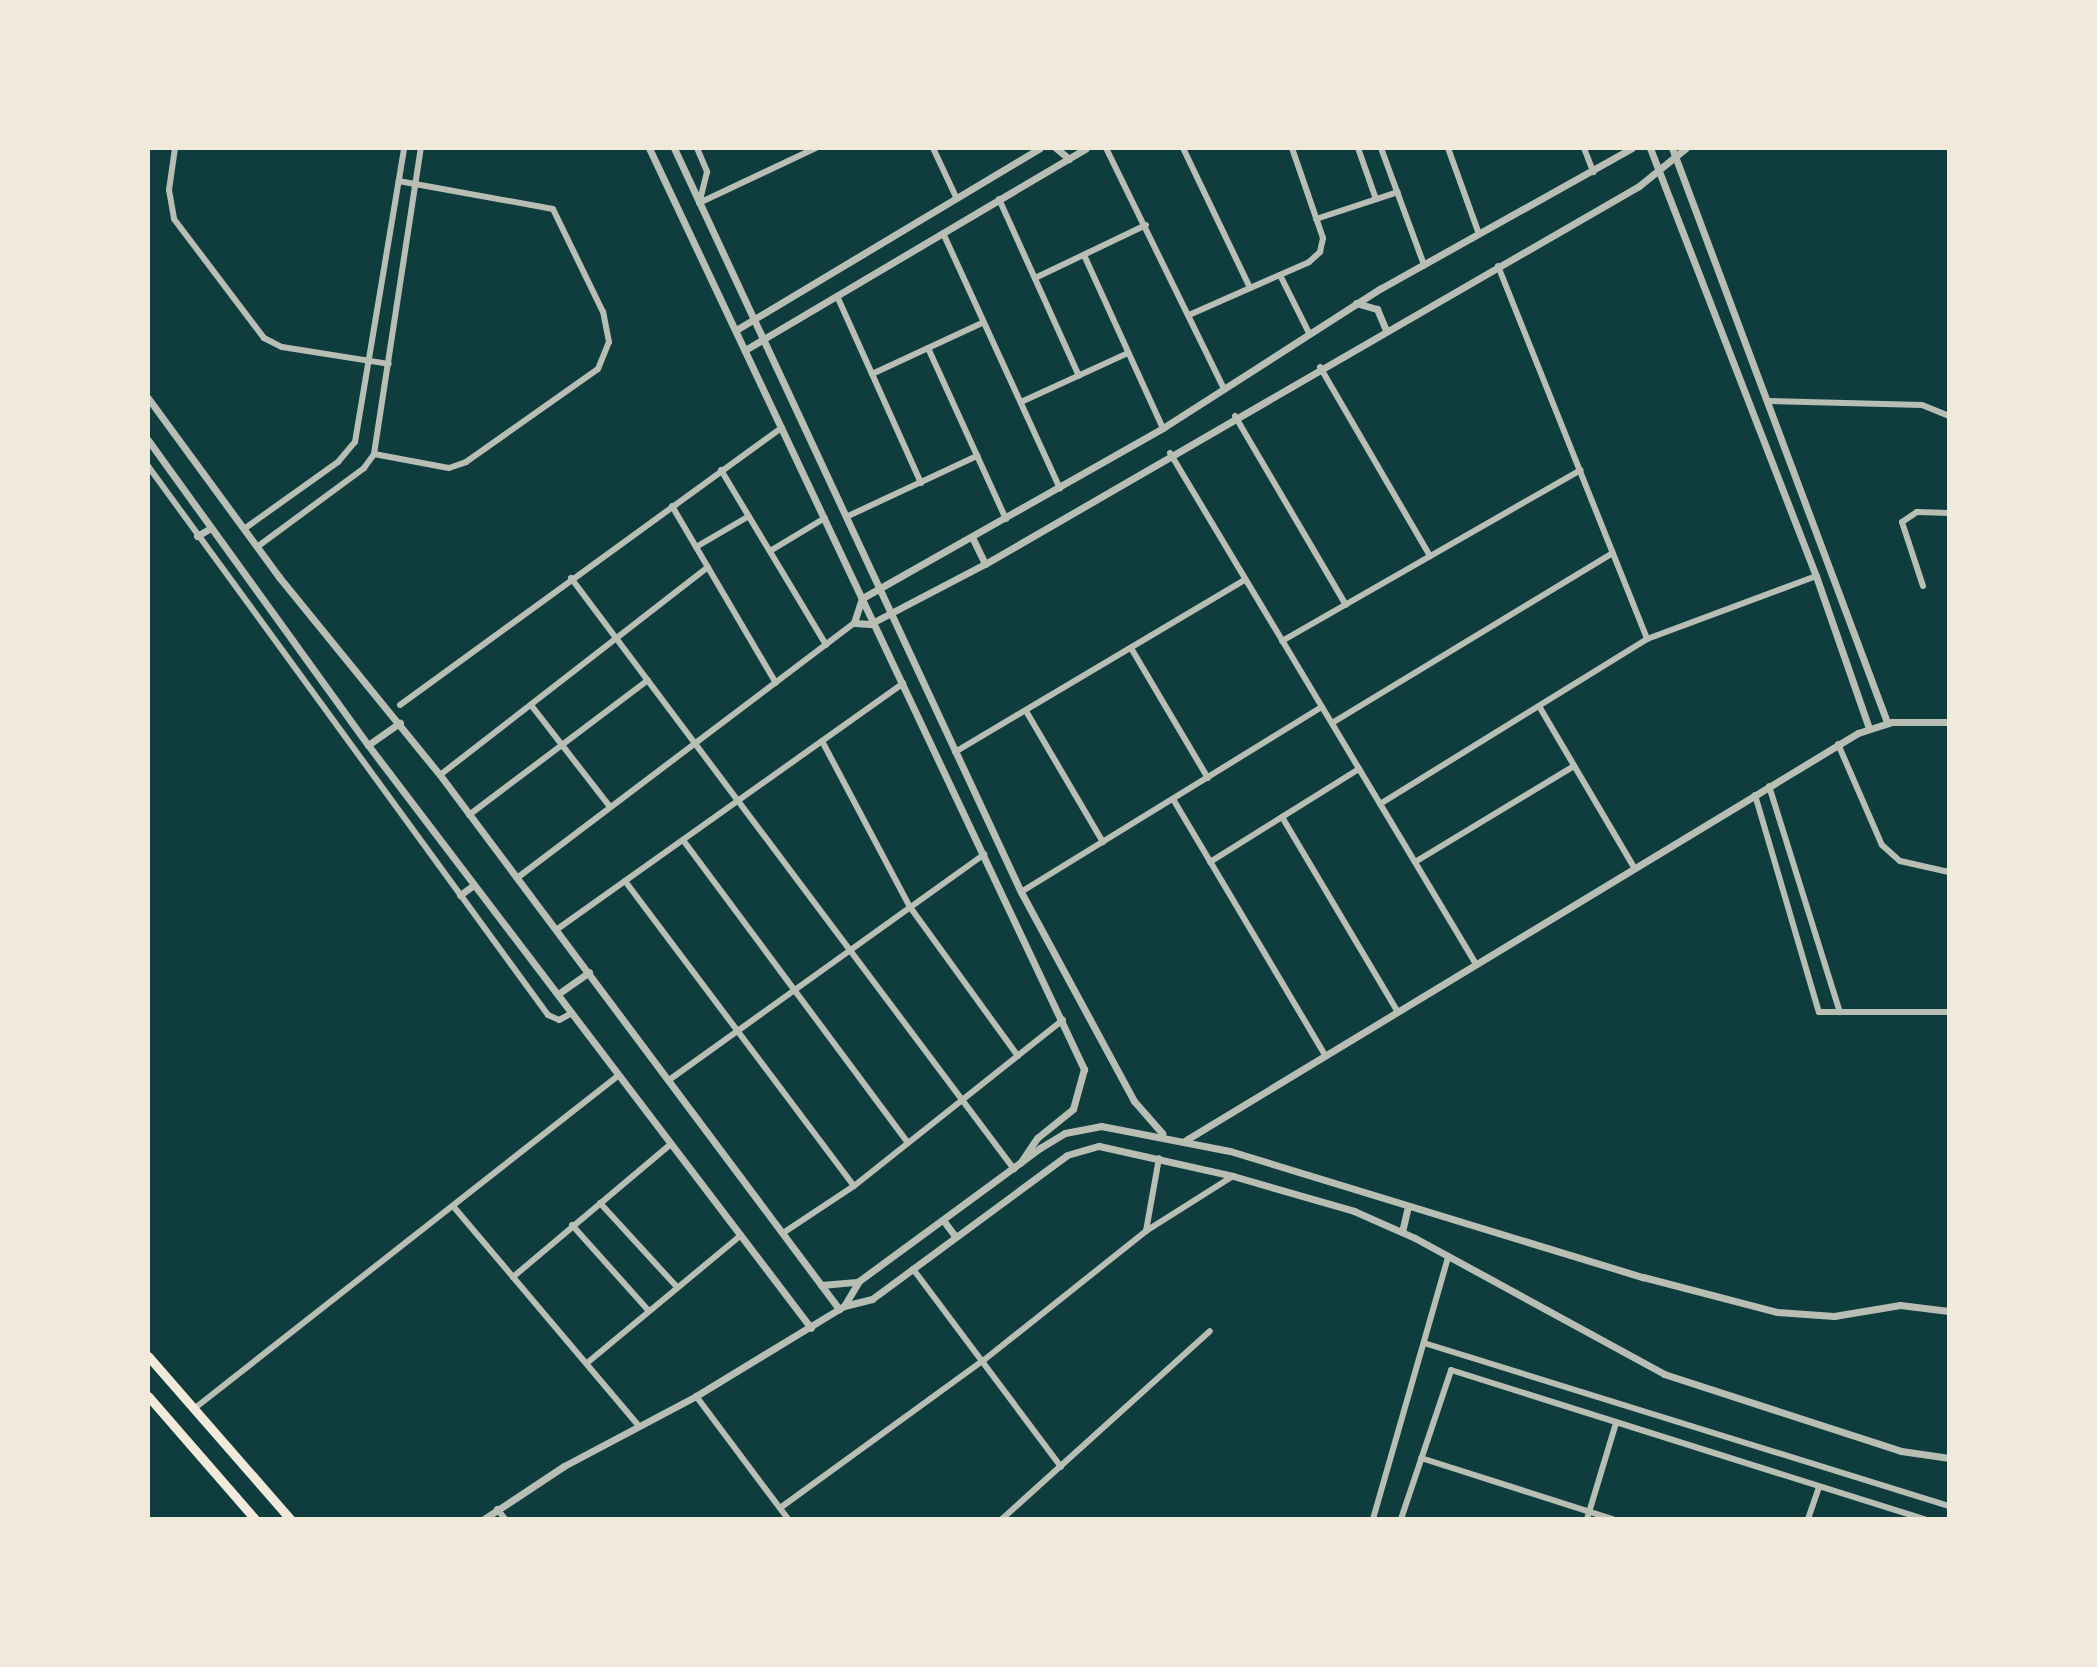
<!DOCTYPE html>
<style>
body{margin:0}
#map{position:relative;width:2097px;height:1667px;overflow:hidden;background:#0f3d3e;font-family:"Fira Sans",sans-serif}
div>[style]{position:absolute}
.minor>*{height:6px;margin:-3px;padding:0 3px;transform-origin:3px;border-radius:3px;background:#b8beb3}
.tertiary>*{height:7px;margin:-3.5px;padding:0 3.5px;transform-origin:3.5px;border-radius:3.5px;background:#b8beb3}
.primary>*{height:9px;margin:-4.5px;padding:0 4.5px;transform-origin:4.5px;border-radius:4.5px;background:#f1e9da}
span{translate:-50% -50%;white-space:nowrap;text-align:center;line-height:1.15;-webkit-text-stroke:7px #f1e9da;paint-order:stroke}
.frame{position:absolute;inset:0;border:150px solid #f1e9da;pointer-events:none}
</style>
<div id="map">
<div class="minor">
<i style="left:175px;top:148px;width:42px;rotate:98.1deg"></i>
<i style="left:169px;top:190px;width:29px;rotate:80deg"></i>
<i style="left:174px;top:219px;width:149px;rotate:52.9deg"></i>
<i style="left:264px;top:338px;width:20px;rotate:27deg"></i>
<i style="left:282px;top:347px;width:108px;rotate:9deg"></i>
<i style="left:697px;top:148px;width:26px;rotate:67deg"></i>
<i style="left:707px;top:172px;width:32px;rotate:104deg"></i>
<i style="left:933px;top:148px;width:56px;rotate:64.8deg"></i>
<i style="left:1106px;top:148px;width:268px;rotate:63.9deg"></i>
<i style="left:1183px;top:148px;width:155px;rotate:64.4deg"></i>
<i style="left:1358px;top:148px;width:54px;rotate:70.6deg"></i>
<i style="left:1381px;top:148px;width:125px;rotate:69.8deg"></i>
<i style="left:1448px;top:148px;width:91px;rotate:70.2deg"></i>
<i style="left:1584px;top:148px;width:26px;rotate:69deg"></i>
<i style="left:999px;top:199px;width:194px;rotate:65.7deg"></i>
<i style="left:699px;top:203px;width:129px;rotate:-25.2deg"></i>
<i style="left:1316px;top:219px;width:86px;rotate:-18.2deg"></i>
<i style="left:943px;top:233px;width:281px;rotate:65.4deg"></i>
<i style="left:1084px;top:255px;width:190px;rotate:65.5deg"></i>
<i style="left:1498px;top:266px;width:402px;rotate:68.2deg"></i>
<i style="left:1280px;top:275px;width:65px;rotate:63.4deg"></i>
<i style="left:1035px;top:278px;width:123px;rotate:-25.5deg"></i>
<i style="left:837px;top:296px;width:205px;rotate:65.8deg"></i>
<i style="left:1189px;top:315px;width:131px;rotate:-23.8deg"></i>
<i style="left:1309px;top:262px;width:15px;rotate:-42deg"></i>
<i style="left:1320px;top:252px;width:14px;rotate:-78deg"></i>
<i style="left:1323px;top:238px;width:95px;rotate:-109deg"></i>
<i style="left:928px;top:348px;width:188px;rotate:65.5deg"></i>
<i style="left:1320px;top:367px;width:219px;rotate:59.8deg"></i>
<i style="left:872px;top:374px;width:123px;rotate:-24.9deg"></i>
<i style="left:1769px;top:401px;width:153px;rotate:1.5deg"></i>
<i style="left:1922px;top:405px;width:29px;rotate:22deg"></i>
<i style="left:1021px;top:402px;width:118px;rotate:-24.6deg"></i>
<i style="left:1235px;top:416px;width:219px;rotate:59.6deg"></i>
<i style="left:1170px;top:453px;width:596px;rotate:59.09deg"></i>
<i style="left:374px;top:454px;width:76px;rotate:10.6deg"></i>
<i style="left:449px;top:468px;width:18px;rotate:-19deg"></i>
<i style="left:466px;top:462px;width:161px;rotate:-35.2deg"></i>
<i style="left:598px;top:369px;width:29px;rotate:-68deg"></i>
<i style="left:609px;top:342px;width:31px;rotate:-101deg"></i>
<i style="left:603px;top:312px;width:114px;rotate:-115.9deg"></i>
<i style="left:553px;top:209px;width:157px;rotate:-169.7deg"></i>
<i style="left:148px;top:466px;width:679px;rotate:53.92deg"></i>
<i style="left:548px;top:1015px;width:12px;rotate:24deg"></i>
<i style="left:559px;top:1020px;width:15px;rotate:-28deg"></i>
<i style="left:721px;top:470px;width:204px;rotate:59deg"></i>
<i style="left:672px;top:506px;width:205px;rotate:59.6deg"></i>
<i style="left:846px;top:517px;width:145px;rotate:-25deg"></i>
<i style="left:244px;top:529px;width:115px;rotate:-35.5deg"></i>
<i style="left:338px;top:462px;width:26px;rotate:-50deg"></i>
<i style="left:355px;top:442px;width:298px;rotate:-80.5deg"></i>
<i style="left:257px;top:547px;width:133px;rotate:-36.4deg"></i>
<i style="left:364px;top:468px;width:17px;rotate:-54deg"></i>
<i style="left:374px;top:454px;width:310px;rotate:-81.3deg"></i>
<i style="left:696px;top:547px;width:61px;rotate:-30.3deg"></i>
<i style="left:770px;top:551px;width:64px;rotate:-31deg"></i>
<i style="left:571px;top:578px;width:739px;rotate:53.15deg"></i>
<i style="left:1923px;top:586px;width:67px;rotate:-108.2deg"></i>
<i style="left:1902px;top:522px;width:18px;rotate:-34deg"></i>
<i style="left:1917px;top:512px;width:32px;rotate:2deg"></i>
<i style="left:1282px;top:641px;width:344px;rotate:-29.8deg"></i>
<i style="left:1131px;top:648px;width:151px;rotate:59.4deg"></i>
<i style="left:400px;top:705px;width:472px;rotate:-36deg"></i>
<i style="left:531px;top:705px;width:129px;rotate:52.2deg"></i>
<i style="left:1539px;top:706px;width:187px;rotate:59.5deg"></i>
<i style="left:1026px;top:711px;width:152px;rotate:59.6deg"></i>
<i style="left:1332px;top:723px;width:328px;rotate:-31.2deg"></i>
<i style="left:822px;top:741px;width:188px;rotate:62.1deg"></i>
<i style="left:910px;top:907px;width:184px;rotate:54.1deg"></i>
<i style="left:1838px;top:744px;width:110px;rotate:66.5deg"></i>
<i style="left:1882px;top:845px;width:24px;rotate:42deg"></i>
<i style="left:1900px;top:861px;width:50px;rotate:12.7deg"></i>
<i style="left:955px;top:752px;width:337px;rotate:-30.7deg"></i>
<i style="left:440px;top:775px;width:339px;rotate:-37.8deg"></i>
<i style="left:1769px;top:786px;width:237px;rotate:72.6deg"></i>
<i style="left:1755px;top:795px;width:226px;rotate:73.6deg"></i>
<i style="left:1819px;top:1012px;width:130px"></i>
<i style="left:1173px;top:799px;width:298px;rotate:59.3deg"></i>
<i style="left:1380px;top:804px;width:314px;rotate:-31.7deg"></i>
<i style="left:1647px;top:639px;width:180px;rotate:-20.4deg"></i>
<i style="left:469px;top:815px;width:224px;rotate:-37deg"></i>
<i style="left:1282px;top:817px;width:226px;rotate:59.3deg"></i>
<i style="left:683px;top:840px;width:377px;rotate:53.4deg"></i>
<i style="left:1210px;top:862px;width:176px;rotate:-32deg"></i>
<i style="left:1415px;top:862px;width:186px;rotate:-31.1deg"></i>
<i style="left:517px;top:878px;width:423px;rotate:-37.1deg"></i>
<i style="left:625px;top:881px;width:381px;rotate:53.1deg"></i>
<i style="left:1021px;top:892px;width:353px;rotate:-31.6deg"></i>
<i style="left:556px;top:930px;width:426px;rotate:-35.4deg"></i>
<i style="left:669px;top:1080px;width:388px;rotate:-35.6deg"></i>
<i style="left:600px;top:1203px;width:114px;rotate:47.5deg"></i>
<i style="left:453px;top:1206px;width:289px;rotate:49.8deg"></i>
<i style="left:572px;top:1225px;width:114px;rotate:48.2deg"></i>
<i style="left:1146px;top:1231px;width:74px;rotate:-79.9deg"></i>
<i style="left:783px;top:1233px;width:85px;rotate:-33.5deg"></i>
<i style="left:854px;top:1186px;width:267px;rotate:-38.5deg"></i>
<i style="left:913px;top:1269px;width:247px;rotate:53.2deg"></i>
<i style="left:513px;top:1277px;width:207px;rotate:-40.1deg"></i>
<i style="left:1424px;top:1343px;width:550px;rotate:17.25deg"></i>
<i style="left:587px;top:1363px;width:200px;rotate:-39.7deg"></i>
<i style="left:696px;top:1396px;width:154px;rotate:53.2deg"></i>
<i style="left:195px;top:1408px;width:539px;rotate:-38.15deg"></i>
<i style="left:1421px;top:1458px;width:201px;rotate:17.7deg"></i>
<i style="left:780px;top:1508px;width:252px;rotate:-36deg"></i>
<i style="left:984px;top:1360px;width:207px;rotate:-38.5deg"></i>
<i style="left:1146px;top:1231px;width:103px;rotate:-32.3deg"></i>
<i style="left:497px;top:1509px;width:13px;rotate:51deg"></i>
<i style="left:1002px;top:1519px;width:280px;rotate:-42.1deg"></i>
<i style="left:1373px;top:1519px;width:272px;rotate:-74deg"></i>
<i style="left:1401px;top:1519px;width:157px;rotate:-71.4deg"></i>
<i style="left:1451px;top:1370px;width:497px;rotate:17.5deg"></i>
<i style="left:1587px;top:1519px;width:100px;rotate:-73.2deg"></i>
<i style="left:1808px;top:1519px;width:34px;rotate:-71deg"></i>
</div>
<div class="tertiary">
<i style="left:649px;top:148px;width:1019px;rotate:64.72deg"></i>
<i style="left:1084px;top:1069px;width:41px;rotate:105.4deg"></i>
<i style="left:1073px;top:1109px;width:46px;rotate:141.1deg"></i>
<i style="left:1037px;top:1138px;width:30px;rotate:124deg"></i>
<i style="left:674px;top:148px;width:821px;rotate:65deg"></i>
<i style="left:1021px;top:892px;width:238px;rotate:61.6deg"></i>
<i style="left:1134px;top:1101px;width:43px;rotate:48.8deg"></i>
<i style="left:1056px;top:148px;width:17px;rotate:40deg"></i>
<i style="left:1632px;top:148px;width:287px;rotate:150.8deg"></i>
<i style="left:1381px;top:288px;width:259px;rotate:147.3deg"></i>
<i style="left:1163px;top:428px;width:346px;rotate:150.5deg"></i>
<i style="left:862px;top:598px;width:26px;rotate:108deg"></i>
<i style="left:854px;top:623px;width:16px;rotate:4deg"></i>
<i style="left:870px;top:624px;width:130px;rotate:-27.6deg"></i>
<i style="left:985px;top:564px;width:755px;rotate:-30.03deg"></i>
<i style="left:1639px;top:186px;width:60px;rotate:-39deg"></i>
<i style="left:1650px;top:148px;width:459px;rotate:68.8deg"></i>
<i style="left:1816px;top:576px;width:161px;rotate:70.8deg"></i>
<i style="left:1672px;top:148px;width:613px;rotate:69.47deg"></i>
<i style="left:1356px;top:303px;width:22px;rotate:16deg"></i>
<i style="left:1377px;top:309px;width:23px;rotate:67deg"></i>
<i style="left:736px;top:330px;width:354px;rotate:-30.9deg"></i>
<i style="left:745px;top:350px;width:396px;rotate:-30.6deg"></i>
<i style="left:148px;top:398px;width:222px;rotate:53.8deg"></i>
<i style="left:279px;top:577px;width:255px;rotate:50.9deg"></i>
<i style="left:440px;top:775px;width:667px;rotate:53.23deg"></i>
<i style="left:148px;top:440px;width:376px;rotate:54.2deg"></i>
<i style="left:368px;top:745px;width:732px;rotate:52.77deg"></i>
<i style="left:197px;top:536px;width:16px;rotate:-30deg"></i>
<i style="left:972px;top:537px;width:30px;rotate:64deg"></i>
<i style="left:368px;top:745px;width:39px;rotate:-35deg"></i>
<i style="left:460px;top:895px;width:17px;rotate:-36deg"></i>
<i style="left:558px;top:994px;width:38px;rotate:-35deg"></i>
<i style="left:1186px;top:1140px;width:786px;rotate:-31.2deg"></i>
<i style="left:1858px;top:733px;width:36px;rotate:-18deg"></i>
<i style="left:1892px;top:722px;width:57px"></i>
<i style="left:943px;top:1220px;width:21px;rotate:53deg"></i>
<i style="left:1402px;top:1232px;width:26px;rotate:-77deg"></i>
<i style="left:821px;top:1285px;width:36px;rotate:-5deg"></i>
<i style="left:844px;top:1306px;width:29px;rotate:-59deg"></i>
<i style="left:859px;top:1281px;width:225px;rotate:-36.3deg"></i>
<i style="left:1040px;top:1148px;width:29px;rotate:-31deg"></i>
<i style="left:1065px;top:1133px;width:37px;rotate:-11deg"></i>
<i style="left:1101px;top:1126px;width:131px;rotate:11deg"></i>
<i style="left:1230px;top:1151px;width:432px;rotate:17deg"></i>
<i style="left:1643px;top:1277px;width:138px;rotate:14.6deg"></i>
<i style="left:1777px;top:1312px;width:57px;rotate:4deg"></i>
<i style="left:1834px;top:1316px;width:67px;rotate:-9.5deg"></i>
<i style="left:1900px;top:1305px;width:49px;rotate:7deg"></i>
<i style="left:484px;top:1519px;width:96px;rotate:-33.5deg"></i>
<i style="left:564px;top:1466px;width:149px;rotate:-27.9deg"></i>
<i style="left:696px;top:1396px;width:173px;rotate:-31.3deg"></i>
<i style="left:844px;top:1306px;width:29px;rotate:-14deg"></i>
<i style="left:872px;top:1299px;width:242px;rotate:-36.4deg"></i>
<i style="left:1067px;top:1155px;width:33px;rotate:-16deg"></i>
<i style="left:1099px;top:1146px;width:137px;rotate:12.6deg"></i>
<i style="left:1233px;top:1176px;width:126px;rotate:16.1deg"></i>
<i style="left:1354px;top:1211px;width:67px;rotate:23.9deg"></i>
<i style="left:1415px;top:1238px;width:284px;rotate:28.6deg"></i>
<i style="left:1664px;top:1374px;width:249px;rotate:18deg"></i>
<i style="left:1901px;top:1451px;width:49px;rotate:8.3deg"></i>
</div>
<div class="primary">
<i style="left:148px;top:1356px;width:216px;rotate:48.9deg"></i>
<i style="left:148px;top:1396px;width:163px;rotate:49deg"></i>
</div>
<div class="frame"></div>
</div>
